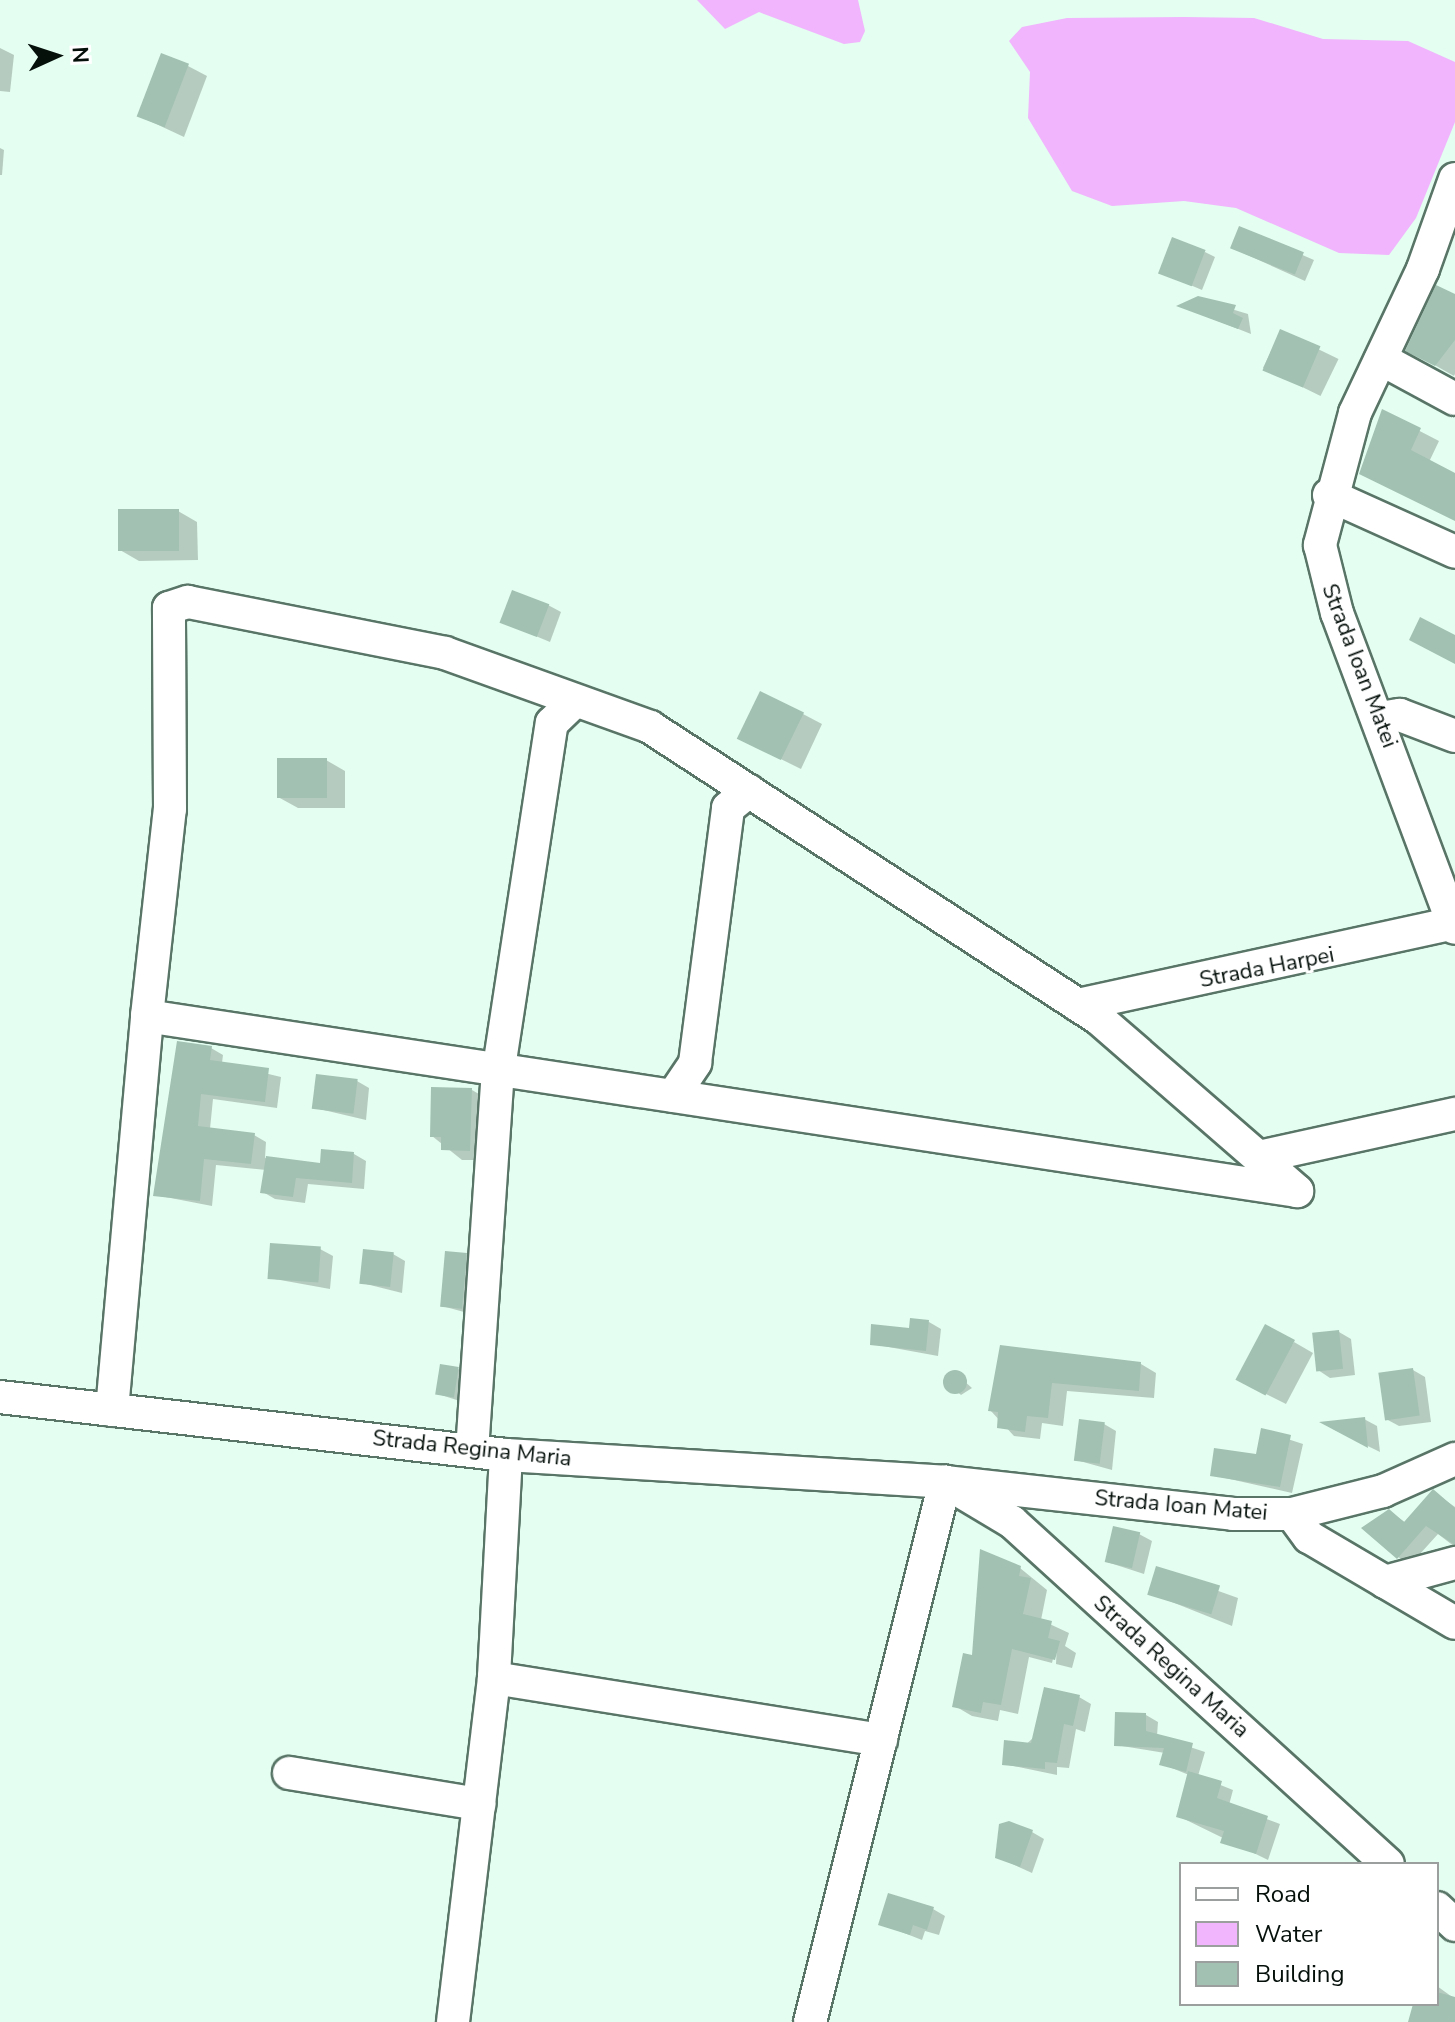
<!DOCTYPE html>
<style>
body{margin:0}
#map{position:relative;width:1455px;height:2022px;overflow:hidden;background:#e4fef1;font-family:"Nunito Sans",sans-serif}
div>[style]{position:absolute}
.water>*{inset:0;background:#f0b5fc}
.shadow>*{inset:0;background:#0003;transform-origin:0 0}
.building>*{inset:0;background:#a2c1b2;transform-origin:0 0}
.round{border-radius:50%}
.roads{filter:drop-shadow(2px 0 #587567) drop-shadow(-2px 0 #587567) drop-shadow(0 2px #587567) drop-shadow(0 -2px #587567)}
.minor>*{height:32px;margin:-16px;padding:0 16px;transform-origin:16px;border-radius:16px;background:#fff}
span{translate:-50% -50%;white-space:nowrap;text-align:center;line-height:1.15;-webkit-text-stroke:6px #fff;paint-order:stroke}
.street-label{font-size:22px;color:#05100b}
.legend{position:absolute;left:1179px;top:1862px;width:260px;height:144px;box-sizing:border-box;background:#fff;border:2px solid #9b9f9d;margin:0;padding:10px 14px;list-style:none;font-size:24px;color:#05100b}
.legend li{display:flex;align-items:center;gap:16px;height:40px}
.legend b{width:40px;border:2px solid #9b9f9d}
.north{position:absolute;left:16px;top:16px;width:80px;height:80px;-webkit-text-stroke:6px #fff;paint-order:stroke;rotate:87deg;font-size:22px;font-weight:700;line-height:32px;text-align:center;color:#05100b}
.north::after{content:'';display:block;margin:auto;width:28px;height:36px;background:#05100b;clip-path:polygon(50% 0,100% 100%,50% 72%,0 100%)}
</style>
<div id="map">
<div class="water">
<i style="clip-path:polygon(697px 0,858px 0,865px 31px,860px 42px,844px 44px,759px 12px,725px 29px)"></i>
<i style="clip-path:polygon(1184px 17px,1254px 18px,1323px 39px,1408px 41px,1455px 62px,1455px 122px,1416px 218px,1389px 255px,1339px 253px,1236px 208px,1184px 201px,1112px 206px,1072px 191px,1028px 118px,1030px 72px,1009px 41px,1022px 27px,1067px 18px)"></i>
</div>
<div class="shadow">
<i style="clip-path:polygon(0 48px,14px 55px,10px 92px,0 91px)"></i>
<i style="clip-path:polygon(188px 66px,207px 76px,184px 137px,139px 116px)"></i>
<i style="clip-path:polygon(0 148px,4px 150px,2px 175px,0 175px)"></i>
<i style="clip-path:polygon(1240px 228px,1314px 260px,1305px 281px,1243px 253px)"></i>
<i style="clip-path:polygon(1205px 252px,1215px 257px,1202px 290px,1162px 273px)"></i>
<i style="clip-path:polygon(1455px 297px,1455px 374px,1454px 376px,1408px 350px)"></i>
<i style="clip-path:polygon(1198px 299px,1248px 314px,1251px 334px,1180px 306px)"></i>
<i style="left:1281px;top:331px;width:64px;height:41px;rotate:26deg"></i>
<i style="clip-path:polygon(1383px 412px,1439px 441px,1429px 462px,1455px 475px,1455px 520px)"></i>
<i style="clip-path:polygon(178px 511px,197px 522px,198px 560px,139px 561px,120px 550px)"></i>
<i style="clip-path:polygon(548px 605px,561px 612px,550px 642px,502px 622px)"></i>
<i style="clip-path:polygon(803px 714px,822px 724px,801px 769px,740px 739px)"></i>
<i style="clip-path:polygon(326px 760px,345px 771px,345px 808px,298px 808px,278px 797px)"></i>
<i style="clip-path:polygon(211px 1048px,223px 1055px,222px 1063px,281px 1077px,277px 1108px,213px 1099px,210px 1129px,254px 1135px,266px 1142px,265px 1158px,321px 1165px,323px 1151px,354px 1154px,366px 1161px,364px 1189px,308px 1184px,305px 1203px,275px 1199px,263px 1192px,266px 1170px,216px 1165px,212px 1206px,155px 1195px)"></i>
<i style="clip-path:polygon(357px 1081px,369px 1088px,366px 1120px,315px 1108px)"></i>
<i style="clip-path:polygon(472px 1090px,491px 1101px,489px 1160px,462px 1160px,432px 1136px)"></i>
<i style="clip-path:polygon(320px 1249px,333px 1256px,330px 1289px,269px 1278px)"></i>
<i style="clip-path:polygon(393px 1254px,405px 1261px,402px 1293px,362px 1283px)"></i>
<i style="clip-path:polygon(466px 1255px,478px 1262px,475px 1315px,442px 1306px)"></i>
<i style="clip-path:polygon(929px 1322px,941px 1329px,938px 1356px,872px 1344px)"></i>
<i style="clip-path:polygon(1339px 1332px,1351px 1339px,1355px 1375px,1330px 1378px,1318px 1370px)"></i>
<i style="clip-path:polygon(1294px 1342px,1313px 1353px,1286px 1404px,1258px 1390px)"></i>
<i style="clip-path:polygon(1002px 1347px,1141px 1364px,1156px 1373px,1154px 1398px,1067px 1391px,1063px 1426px,1042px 1423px,1040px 1439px,1014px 1436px,990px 1410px)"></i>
<i style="clip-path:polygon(458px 1369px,470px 1376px,469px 1404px,438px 1394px)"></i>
<i style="clip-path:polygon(1413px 1370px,1425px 1377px,1431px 1422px,1399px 1426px,1386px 1419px)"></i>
<i style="clip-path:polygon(955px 1373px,972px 1388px,961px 1395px,945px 1381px)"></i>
<i style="clip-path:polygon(1364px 1419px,1377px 1426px,1380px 1452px,1333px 1429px)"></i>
<i style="clip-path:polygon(1104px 1424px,1116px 1431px,1112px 1470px,1076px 1460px)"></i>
<i style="clip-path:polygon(1263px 1431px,1303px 1444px,1292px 1493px,1212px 1475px,1257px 1456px)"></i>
<i style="clip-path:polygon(1434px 1492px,1455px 1507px,1455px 1547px,1438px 1534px,1410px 1565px,1398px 1557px,1389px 1511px,1406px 1523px)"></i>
<i style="clip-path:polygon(1139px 1534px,1152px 1541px,1144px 1574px,1107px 1562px)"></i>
<i style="clip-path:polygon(1020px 1568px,1047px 1590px,1041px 1620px,1069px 1633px,1065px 1646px,1076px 1653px,1072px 1668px,1056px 1664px,1057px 1642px,1052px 1663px,1029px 1657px,1018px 1714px,1000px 1710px,998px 1721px,972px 1716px,955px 1706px)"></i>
<i style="clip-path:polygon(1157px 1569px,1238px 1598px,1232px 1626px,1152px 1594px)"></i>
<i style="clip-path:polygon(1079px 1697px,1091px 1704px,1085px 1732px,1076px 1729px,1069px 1768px,1057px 1767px,1057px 1775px,1004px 1764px)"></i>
<i style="clip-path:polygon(1146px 1715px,1158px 1722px,1157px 1736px,1205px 1752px,1198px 1776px,1233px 1790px,1229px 1805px,1280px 1824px,1268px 1860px,1178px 1816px,1189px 1775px,1162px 1764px,1165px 1753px,1116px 1745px)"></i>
<i style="clip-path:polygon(1032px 1832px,1044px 1839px,1032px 1873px,997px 1857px)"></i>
<i style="clip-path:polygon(933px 1909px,945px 1916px,939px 1935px,925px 1931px,922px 1940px,881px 1924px)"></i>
<i style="clip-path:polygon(1437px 1986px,1455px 1999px,1455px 2022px,1411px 2022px,1416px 2004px,1437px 2004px)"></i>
</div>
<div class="building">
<i style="left:161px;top:53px;width:30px;height:68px;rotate:21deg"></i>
<i style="left:1239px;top:226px;width:70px;height:24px;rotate:22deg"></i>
<i style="left:1172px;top:237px;width:36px;height:39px;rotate:21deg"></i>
<i style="clip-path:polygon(1436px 285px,1455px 294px,1455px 340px,1435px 366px,1405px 351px)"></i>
<i style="clip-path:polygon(1198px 296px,1236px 305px,1233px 313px,1243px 318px,1238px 329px,1176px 306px)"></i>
<i style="left:1280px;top:329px;width:44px;height:45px;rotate:23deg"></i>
<i style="clip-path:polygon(1382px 409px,1421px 428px,1411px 450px,1455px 473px,1455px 521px,1359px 474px)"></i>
<i style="left:118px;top:509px;width:61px;height:42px"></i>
<i style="left:512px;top:590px;width:40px;height:35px;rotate:21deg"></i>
<i style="clip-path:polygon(1420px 617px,1455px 635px,1455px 664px,1409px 640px)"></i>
<i style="left:760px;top:691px;width:49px;height:53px;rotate:26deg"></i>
<i style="left:277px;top:758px;width:50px;height:40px"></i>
<i style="clip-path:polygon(177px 1041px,212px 1046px,210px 1060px,269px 1068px,265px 1102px,201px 1094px,198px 1126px,255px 1133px,251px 1164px,204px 1159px,200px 1201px,153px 1196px)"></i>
<i style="left:316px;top:1074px;width:42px;height:35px;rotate:7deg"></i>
<i style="clip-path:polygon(431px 1087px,472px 1088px,470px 1151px,441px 1150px,441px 1137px,430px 1137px)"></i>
<i style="clip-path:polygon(321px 1149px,354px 1152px,352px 1183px,296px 1178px,293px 1197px,260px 1193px,266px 1156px,320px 1163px)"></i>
<i style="left:270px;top:1243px;width:51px;height:36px;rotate:4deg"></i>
<i style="left:363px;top:1249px;width:31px;height:35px;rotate:6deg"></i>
<i style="left:445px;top:1251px;width:22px;height:56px;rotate:5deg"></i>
<i style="clip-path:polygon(910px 1318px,929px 1320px,926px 1351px,870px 1345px,871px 1324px,909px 1328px)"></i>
<i style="left:1265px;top:1324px;width:34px;height:63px;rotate:28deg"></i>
<i style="left:1339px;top:1330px;width:39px;height:27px;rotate:84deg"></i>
<i style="clip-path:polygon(1000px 1345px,1141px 1362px,1139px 1391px,1052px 1383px,1048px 1418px,1027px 1416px,1025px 1432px,997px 1428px,998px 1412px,988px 1411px)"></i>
<i style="left:440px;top:1364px;width:19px;height:31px;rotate:9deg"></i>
<i style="left:1413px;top:1368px;width:48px;height:35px;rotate:82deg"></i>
<i class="round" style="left:943px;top:1370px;width:24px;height:24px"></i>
<i style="clip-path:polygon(1365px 1417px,1368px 1448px,1319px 1422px)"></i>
<i style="left:1079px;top:1419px;width:26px;height:42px;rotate:7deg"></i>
<i style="clip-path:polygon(1261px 1428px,1291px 1435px,1280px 1487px,1210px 1476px,1214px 1448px,1256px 1454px)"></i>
<i style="clip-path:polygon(1433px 1489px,1455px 1508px,1455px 1545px,1426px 1526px,1397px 1559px,1361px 1528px,1389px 1509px,1404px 1522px)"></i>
<i style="left:1113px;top:1526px;width:28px;height:37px;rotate:13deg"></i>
<i style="clip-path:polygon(980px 1549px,1021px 1566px,1019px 1576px,1031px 1578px,1023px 1614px,1052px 1621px,1048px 1638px,1060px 1641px,1055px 1660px,1012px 1649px,1001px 1705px,983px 1702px,981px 1713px,952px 1707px,963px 1653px,972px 1655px)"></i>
<i style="left:1156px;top:1566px;width:67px;height:30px;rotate:17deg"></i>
<i style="clip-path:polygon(1044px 1687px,1080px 1695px,1073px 1726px,1064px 1724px,1057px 1763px,1045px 1762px,1045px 1769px,1002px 1765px,1004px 1740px,1031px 1743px)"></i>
<i style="clip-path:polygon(1115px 1712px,1146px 1713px,1146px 1731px,1193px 1743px,1186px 1772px,1159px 1765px,1164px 1748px,1114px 1746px)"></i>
<i style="clip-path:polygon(1188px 1771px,1222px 1781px,1217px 1798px,1268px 1816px,1256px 1854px,1220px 1843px,1224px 1831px,1176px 1817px)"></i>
<i style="clip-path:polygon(1009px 1821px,1033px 1830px,1020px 1867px,995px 1858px,999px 1824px)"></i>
<i style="clip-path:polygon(888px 1893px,934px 1907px,927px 1930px,913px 1925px,910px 1935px,878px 1925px)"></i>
<i style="clip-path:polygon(1437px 1992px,1455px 1997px,1455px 2022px,1408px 2022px,1413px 2004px,1437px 2004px)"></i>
</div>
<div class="roads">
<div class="minor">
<i style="left:1455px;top:179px;width:96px;rotate:109.6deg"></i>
<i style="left:1423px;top:269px;width:159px;rotate:115.3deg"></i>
<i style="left:1355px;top:413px;width:137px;rotate:104.9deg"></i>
<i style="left:1320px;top:545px;width:70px;rotate:76deg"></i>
<i style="left:1337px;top:613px;width:336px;rotate:69.5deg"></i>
<i style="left:1381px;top:359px;width:84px;rotate:28.4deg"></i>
<i style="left:1329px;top:495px;width:138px;rotate:24.3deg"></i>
<i style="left:1380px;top:718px;width:20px;rotate:-9deg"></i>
<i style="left:1400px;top:715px;width:59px;rotate:20.9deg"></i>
<i style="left:1078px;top:1005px;width:385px;rotate:-12.3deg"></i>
<i style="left:673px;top:1096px;width:40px;rotate:-56deg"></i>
<i style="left:695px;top:1063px;width:257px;rotate:-82.6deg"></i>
<i style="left:728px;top:808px;width:27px;rotate:-39deg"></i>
<i style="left:1259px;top:1157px;width:201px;rotate:-12.4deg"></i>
<i style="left:0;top:1397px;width:509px;rotate:6.54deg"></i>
<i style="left:506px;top:1455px;width:440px;rotate:3.5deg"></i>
<i style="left:945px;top:1482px;width:78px;rotate:30.8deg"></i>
<i style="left:1012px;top:1522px;width:508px;rotate:42.29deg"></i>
<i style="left:112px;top:1410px;width:396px;rotate:-84.9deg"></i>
<i style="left:147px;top:1016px;width:208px;rotate:-83.7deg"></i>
<i style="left:170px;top:809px;width:201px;rotate:-90.3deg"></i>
<i style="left:169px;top:608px;width:20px;rotate:-18deg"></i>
<i style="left:188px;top:602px;width:262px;rotate:11.2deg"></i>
<i style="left:445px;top:653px;width:218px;rotate:19.8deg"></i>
<i style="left:650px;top:727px;width:534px;rotate:33.01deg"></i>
<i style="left:1098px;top:1018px;width:264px;rotate:41deg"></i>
<i style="left:1297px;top:1191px;width:1163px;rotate:-171.35deg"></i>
<i style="left:472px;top:1451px;width:378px;rotate:-86.1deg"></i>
<i style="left:498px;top:1074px;width:355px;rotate:-81.3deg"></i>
<i style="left:552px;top:723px;width:32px;rotate:-44deg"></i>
<i style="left:506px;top:1455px;width:223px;rotate:93.1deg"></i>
<i style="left:494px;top:1678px;width:392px;rotate:9.1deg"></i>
<i style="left:1292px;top:1514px;width:29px;rotate:54deg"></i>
<i style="left:1309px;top:1537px;width:169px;rotate:30.5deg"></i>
<i style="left:1385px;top:1582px;width:73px;rotate:-15.2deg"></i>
<i style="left:289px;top:1773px;width:193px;rotate:9.3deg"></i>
<i style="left:1437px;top:1908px;width:25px;rotate:43deg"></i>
<i style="left:453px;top:2022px;width:346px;rotate:-83.2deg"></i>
<i style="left:810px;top:2022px;width:557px;rotate:-75.96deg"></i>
<i style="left:945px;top:1482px;width:290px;rotate:6.3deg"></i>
<i style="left:1233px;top:1514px;width:59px"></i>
<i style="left:1292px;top:1514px;width:94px;rotate:-14.2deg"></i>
<i style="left:1383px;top:1491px;width:79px;rotate:-24deg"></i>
</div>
</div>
<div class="street-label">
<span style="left:1359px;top:666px;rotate:69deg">Strada Ioan Matei</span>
<span style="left:1267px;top:968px;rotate:-11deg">Strada Harpei</span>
<span style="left:472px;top:1449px;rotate:6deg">Strada Regina Maria</span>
<span style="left:1181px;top:1506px;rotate:5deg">Strada Ioan Matei</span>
<span style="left:1171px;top:1667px;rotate:42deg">Strada Regina Maria</span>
</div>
<ul class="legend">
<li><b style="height:10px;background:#fff"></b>Road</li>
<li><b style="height:22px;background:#f0b5fc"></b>Water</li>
<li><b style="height:22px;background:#a2c1b2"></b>Building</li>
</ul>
<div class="north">N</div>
</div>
